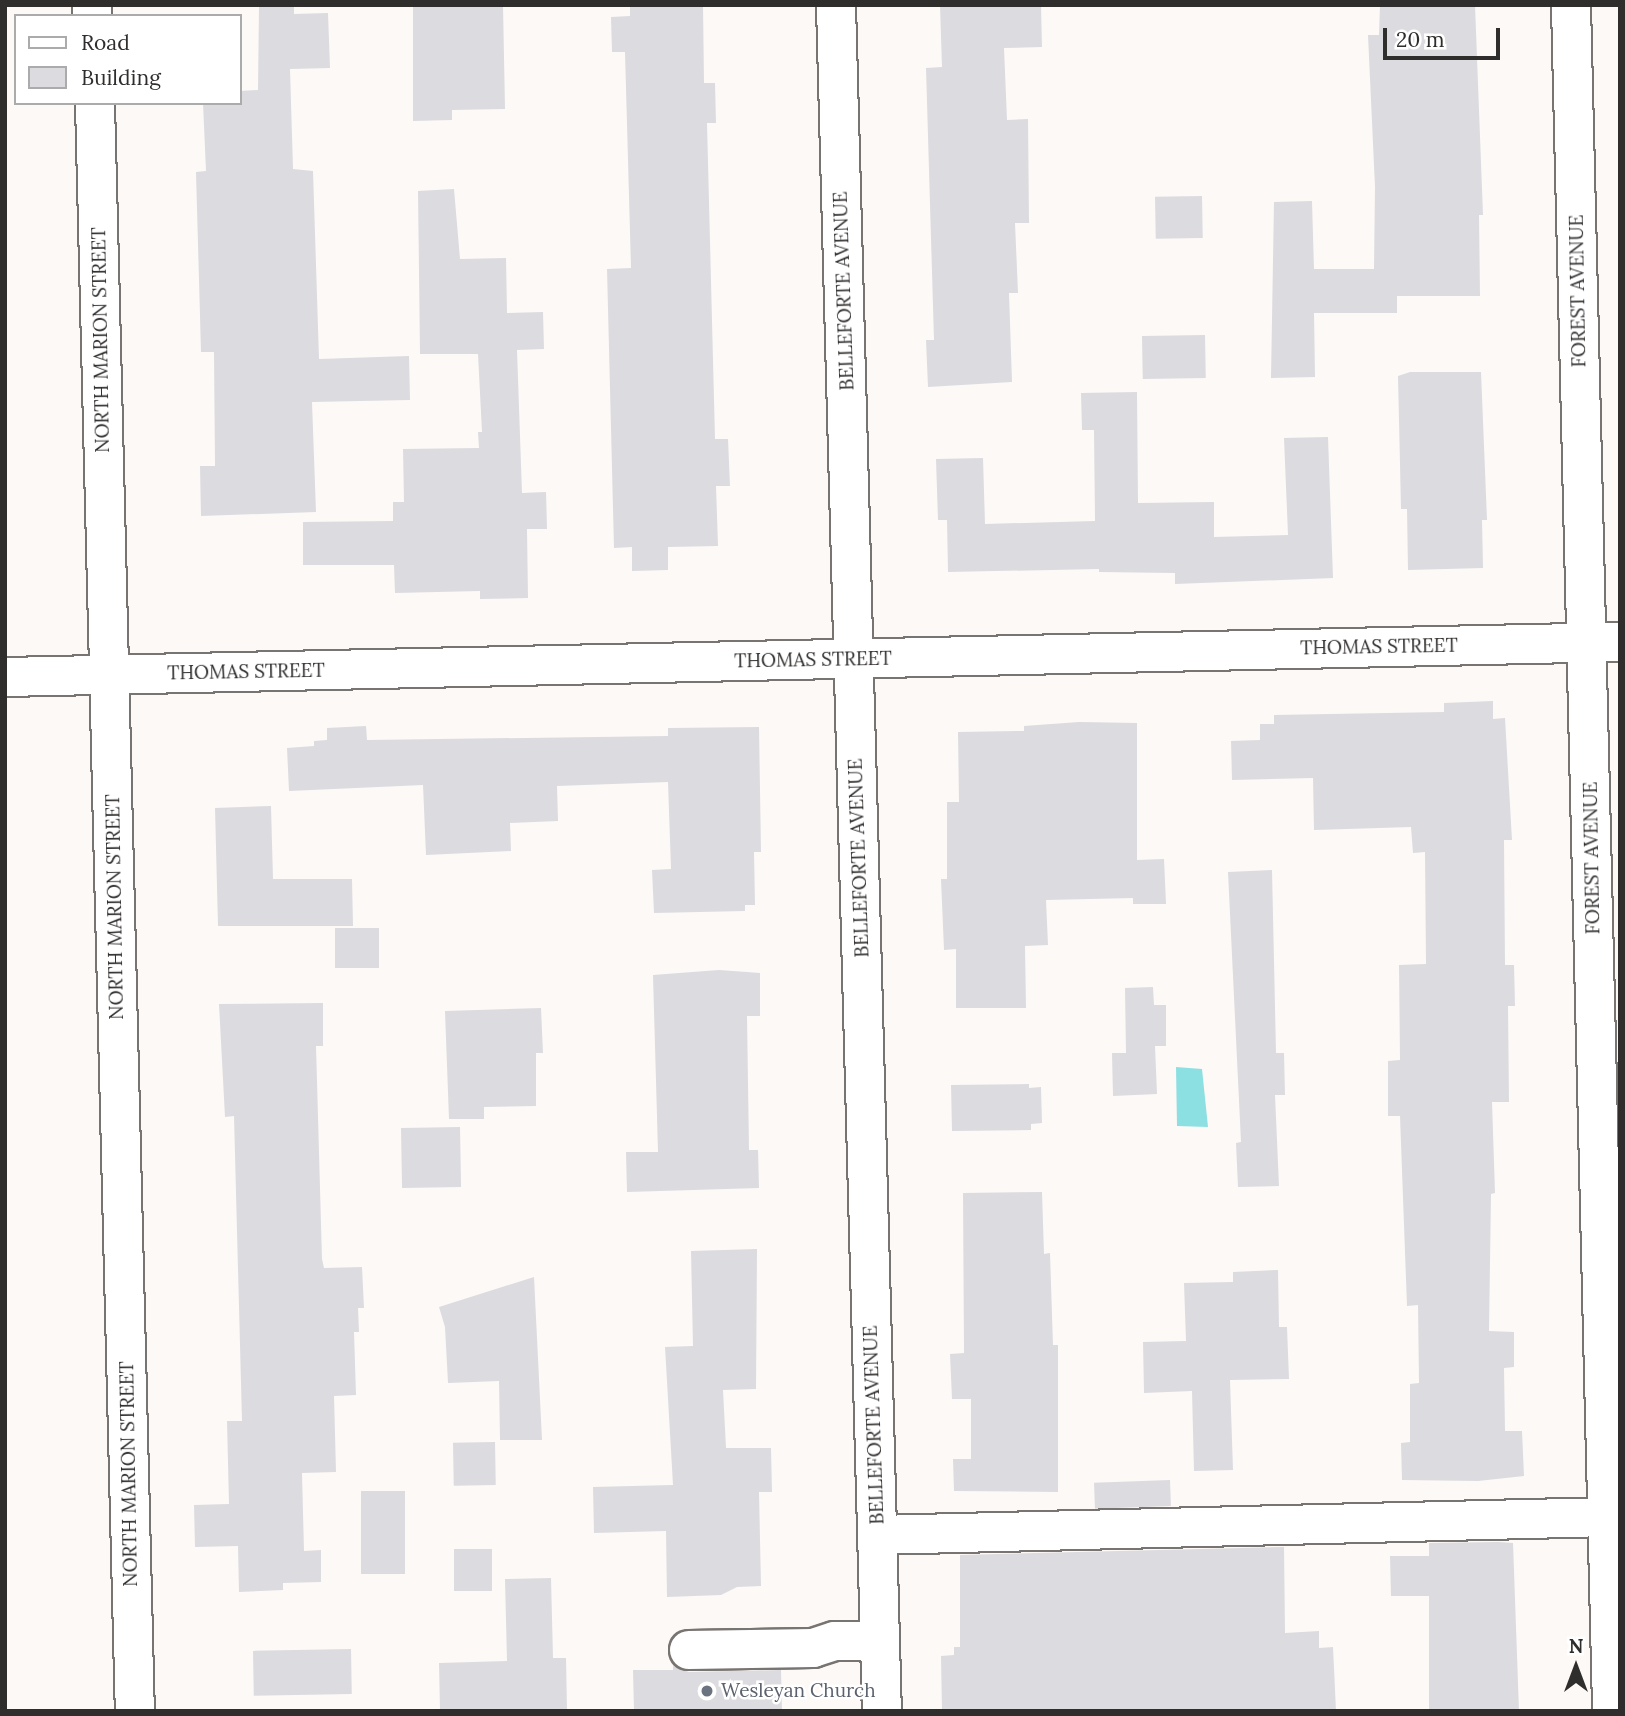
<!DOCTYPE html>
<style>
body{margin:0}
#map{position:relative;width:1625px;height:1716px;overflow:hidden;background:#fdf9f6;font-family:Lora,serif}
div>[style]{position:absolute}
.water>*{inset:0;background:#8ce0e2}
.building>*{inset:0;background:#dcdbdf;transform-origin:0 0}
.roads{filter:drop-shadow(2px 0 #787471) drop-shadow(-2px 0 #787471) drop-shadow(0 2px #787471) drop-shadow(0 -2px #787471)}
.minor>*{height:38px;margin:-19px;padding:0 19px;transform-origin:19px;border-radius:19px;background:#fff}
.dots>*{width:19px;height:19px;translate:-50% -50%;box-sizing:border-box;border:4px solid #fff;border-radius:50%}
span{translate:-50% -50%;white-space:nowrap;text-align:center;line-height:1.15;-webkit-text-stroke:5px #fff;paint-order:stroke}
.street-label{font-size:19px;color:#302e2d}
.worship-label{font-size:19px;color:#5b616d}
.left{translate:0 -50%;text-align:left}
.frame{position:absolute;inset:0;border:7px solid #302e2d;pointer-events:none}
.legend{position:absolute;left:14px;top:14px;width:228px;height:91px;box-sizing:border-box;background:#fff;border:2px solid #acabab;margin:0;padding:9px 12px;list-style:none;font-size:21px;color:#302e2d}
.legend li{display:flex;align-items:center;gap:14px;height:35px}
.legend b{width:35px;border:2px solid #acabab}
.north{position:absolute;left:1541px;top:1632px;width:70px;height:70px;-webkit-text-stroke:5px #fff;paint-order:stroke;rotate:0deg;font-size:19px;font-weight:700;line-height:28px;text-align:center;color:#302e2d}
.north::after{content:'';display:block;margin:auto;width:24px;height:32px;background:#302e2d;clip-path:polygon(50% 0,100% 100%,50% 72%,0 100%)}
.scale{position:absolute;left:1383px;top:28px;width:117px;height:32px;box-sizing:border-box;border:4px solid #302e2d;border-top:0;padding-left:9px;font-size:21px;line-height:24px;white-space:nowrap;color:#302e2d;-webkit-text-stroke:5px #fff;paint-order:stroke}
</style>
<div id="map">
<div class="water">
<i style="clip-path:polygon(1176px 1067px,1202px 1069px,1208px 1127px,1177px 1126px)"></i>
</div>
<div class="building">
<i style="clip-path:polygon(294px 5px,294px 14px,328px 13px,330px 68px,290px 69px,293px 169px,313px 171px,319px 359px,409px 356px,410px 400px,312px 402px,316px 512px,201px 516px,200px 466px,215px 466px,214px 352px,201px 352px,196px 172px,206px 171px,203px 103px,240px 103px,240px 91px,258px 90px,259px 6px)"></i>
<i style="clip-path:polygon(413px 5px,503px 5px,505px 109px,452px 110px,452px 120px,413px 121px)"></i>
<i style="clip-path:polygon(630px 5px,703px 5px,704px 83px,715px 83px,716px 123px,707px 123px,715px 439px,728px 439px,730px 486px,716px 486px,718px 546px,668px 547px,668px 570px,632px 571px,632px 547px,614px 548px,607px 269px,631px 268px,625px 52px,612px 52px,611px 17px,630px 16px)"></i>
<i style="clip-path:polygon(940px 5px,1041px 5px,1042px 47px,1004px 48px,1007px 120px,1028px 119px,1029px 223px,1015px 223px,1018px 293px,1009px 293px,1012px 382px,928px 387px,926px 340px,934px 340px,926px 68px,942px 67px)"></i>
<i style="clip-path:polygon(1380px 5px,1475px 5px,1483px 215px,1479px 215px,1480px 296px,1397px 296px,1397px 313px,1314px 313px,1315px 377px,1271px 378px,1274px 202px,1312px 201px,1314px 269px,1374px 269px,1375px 187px,1368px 35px,1379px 35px)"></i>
<i style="clip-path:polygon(454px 189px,460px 259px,506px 258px,507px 313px,543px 312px,544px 349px,517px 350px,522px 493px,546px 492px,547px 529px,527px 529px,528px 598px,480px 599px,480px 591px,395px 593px,394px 565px,303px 565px,303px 522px,393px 521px,393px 502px,404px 502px,403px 449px,479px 448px,478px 432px,482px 432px,478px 354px,420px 354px,418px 191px)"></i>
<i style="left:1202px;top:196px;width:42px;height:47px;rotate:89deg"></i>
<i style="left:1205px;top:335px;width:43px;height:63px;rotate:89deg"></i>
<i style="clip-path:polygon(1410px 372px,1481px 372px,1487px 520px,1482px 520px,1483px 568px,1408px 570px,1407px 509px,1401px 509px,1398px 376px)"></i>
<i style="clip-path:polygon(1137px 392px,1138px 503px,1214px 502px,1214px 537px,1288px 535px,1284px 438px,1328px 437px,1333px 578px,1175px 584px,1175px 573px,1099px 572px,1099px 569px,948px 572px,947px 520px,938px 520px,936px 459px,983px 458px,985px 524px,1095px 521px,1094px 430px,1082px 430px,1081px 393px)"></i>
<i style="clip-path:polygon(1493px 701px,1493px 719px,1505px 718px,1512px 840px,1504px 840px,1505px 965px,1514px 965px,1515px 1006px,1508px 1006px,1509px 1102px,1492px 1102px,1495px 1193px,1491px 1194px,1489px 1331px,1514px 1332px,1514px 1367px,1504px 1368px,1505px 1431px,1522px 1431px,1524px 1476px,1478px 1481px,1402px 1480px,1401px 1443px,1410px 1442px,1410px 1384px,1419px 1383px,1418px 1305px,1407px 1306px,1400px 1116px,1388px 1116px,1388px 1061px,1400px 1060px,1399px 965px,1426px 964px,1425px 852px,1413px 853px,1411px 827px,1314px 830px,1313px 778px,1232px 780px,1231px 741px,1260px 740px,1260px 724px,1274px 724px,1274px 715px,1444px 712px,1444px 703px)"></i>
<i style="clip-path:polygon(1079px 722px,1137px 723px,1137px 860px,1164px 859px,1166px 904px,1133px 904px,1133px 898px,1046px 900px,1048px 945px,1025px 946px,1026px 1008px,956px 1008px,956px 949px,944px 950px,941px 879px,947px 879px,947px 802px,959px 802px,958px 732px,1024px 731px,1024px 726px)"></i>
<i style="clip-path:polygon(366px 726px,367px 740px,668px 736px,668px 728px,759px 727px,761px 852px,754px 852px,755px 905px,745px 905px,745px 911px,654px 913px,652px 870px,671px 869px,668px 782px,557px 786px,558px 821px,510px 823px,511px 851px,426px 855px,423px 785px,289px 791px,287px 748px,314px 746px,314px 741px,327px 740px,327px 728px)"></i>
<i style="clip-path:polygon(271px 806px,273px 879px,352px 879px,353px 926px,218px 926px,215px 808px)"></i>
<i style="clip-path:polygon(1272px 870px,1276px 1053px,1284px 1053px,1285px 1095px,1275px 1095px,1279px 1186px,1238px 1187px,1236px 1143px,1241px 1142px,1228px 872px)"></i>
<i style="left:335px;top:928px;width:44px;height:40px"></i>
<i style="clip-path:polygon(719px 970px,760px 973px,760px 1016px,747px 1016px,749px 1150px,758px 1150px,759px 1188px,627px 1192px,626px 1152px,658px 1152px,653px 975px)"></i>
<i style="clip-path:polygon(1153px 987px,1154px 1005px,1166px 1005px,1166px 1046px,1155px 1046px,1157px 1094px,1113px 1096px,1112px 1053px,1126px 1053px,1125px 988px)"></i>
<i style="clip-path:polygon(323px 1003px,323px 1046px,316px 1046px,322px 1259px,324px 1268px,362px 1267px,364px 1308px,358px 1308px,359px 1332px,354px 1332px,356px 1395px,334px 1396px,336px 1472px,302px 1473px,304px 1551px,321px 1550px,321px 1582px,283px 1583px,283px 1590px,239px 1592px,238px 1546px,195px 1547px,194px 1505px,229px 1504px,227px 1421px,242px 1421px,234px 1116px,225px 1117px,219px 1004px)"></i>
<i style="clip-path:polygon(541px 1008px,543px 1053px,536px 1053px,536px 1106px,484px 1107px,484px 1119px,449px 1119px,445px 1011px)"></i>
<i style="clip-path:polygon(1029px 1084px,1029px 1088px,1041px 1087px,1042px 1123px,1031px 1124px,1031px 1130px,952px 1131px,951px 1085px)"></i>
<i style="left:460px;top:1127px;width:60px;height:59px;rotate:89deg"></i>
<i style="clip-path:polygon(1042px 1192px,1044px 1254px,1050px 1253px,1053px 1345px,1058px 1345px,1058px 1492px,954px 1491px,953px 1459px,971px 1459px,971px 1399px,952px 1399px,950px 1354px,964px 1353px,963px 1193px)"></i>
<i style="clip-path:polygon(757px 1249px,756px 1389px,723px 1390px,726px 1448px,771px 1448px,772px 1492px,759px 1492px,761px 1586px,737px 1587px,721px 1595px,667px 1597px,666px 1531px,594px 1533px,593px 1487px,673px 1485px,665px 1347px,693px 1346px,691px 1251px)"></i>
<i style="clip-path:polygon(1278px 1270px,1279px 1327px,1287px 1327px,1289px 1379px,1230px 1380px,1233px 1470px,1194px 1471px,1192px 1391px,1144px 1393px,1143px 1342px,1186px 1341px,1184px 1283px,1233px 1282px,1233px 1272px)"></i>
<i style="clip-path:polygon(534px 1277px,542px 1440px,500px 1440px,499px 1381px,448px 1383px,445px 1327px,439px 1307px)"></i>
<i style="left:495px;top:1442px;width:43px;height:42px;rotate:89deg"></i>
<i style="left:1170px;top:1480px;width:26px;height:76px;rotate:88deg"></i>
<i style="left:361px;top:1491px;width:44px;height:83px"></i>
<i style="clip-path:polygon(1498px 1542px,1513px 1543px,1519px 1711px,1429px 1711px,1429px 1596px,1391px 1596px,1390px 1556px,1429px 1556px,1429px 1543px)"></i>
<i style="clip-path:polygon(1284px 1547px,1285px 1633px,1319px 1631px,1319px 1648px,1333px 1647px,1336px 1711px,942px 1711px,941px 1656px,954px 1655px,954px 1647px,960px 1647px,960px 1555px)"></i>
<i style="left:454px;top:1549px;width:38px;height:42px"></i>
<i style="clip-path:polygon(551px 1578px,553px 1658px,566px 1658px,567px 1711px,440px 1711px,439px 1663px,507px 1661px,505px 1579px)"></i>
<i style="left:351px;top:1649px;width:45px;height:98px;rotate:89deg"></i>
<i style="clip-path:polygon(673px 1666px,689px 1672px,781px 1670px,782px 1711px,634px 1711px,633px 1670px,673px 1670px)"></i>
</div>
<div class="roads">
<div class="minor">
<i style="left:92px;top:5px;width:11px;rotate:90deg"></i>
<i style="left:836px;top:5px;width:1707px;rotate:88.46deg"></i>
<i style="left:1571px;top:5px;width:1706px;rotate:88.62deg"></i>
<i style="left:95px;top:103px;width:1608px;rotate:88.58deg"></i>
<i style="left:5px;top:677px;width:1615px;rotate:-1.24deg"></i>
<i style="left:877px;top:1535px;width:731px;rotate:-1.41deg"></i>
<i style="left:689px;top:1650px;width:124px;rotate:-0.9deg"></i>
<i style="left:813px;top:1648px;width:23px;rotate:-18deg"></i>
<i style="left:835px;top:1641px;width:45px"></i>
</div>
</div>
<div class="dots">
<i style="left:707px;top:1691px;background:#6b7280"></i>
</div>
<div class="street-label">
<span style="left:844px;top:291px;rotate:-92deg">BELLEFORTE AVENUE</span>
<span style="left:1578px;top:291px;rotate:-91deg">FOREST AVENUE</span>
<span style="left:101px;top:340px;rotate:-91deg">NORTH MARION STREET</span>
<span style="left:1379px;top:647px;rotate:-1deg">THOMAS STREET</span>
<span style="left:813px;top:660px;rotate:-1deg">THOMAS STREET</span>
<span style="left:246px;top:672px;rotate:-1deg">THOMAS STREET</span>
<span style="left:859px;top:858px;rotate:-92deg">BELLEFORTE AVENUE</span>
<span style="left:1592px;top:858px;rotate:-91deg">FOREST AVENUE</span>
<span style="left:115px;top:907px;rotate:-91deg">NORTH MARION STREET</span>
<span style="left:874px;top:1425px;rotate:-92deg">BELLEFORTE AVENUE</span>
<span style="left:129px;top:1474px;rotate:-91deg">NORTH MARION STREET</span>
</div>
<div class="worship-label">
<span class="left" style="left:721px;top:1691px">Wesleyan Church</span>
</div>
<div class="frame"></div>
<ul class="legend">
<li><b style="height:9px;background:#fff"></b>Road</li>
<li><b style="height:19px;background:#dcdbdf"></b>Building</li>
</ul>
<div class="north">N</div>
<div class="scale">20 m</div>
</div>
